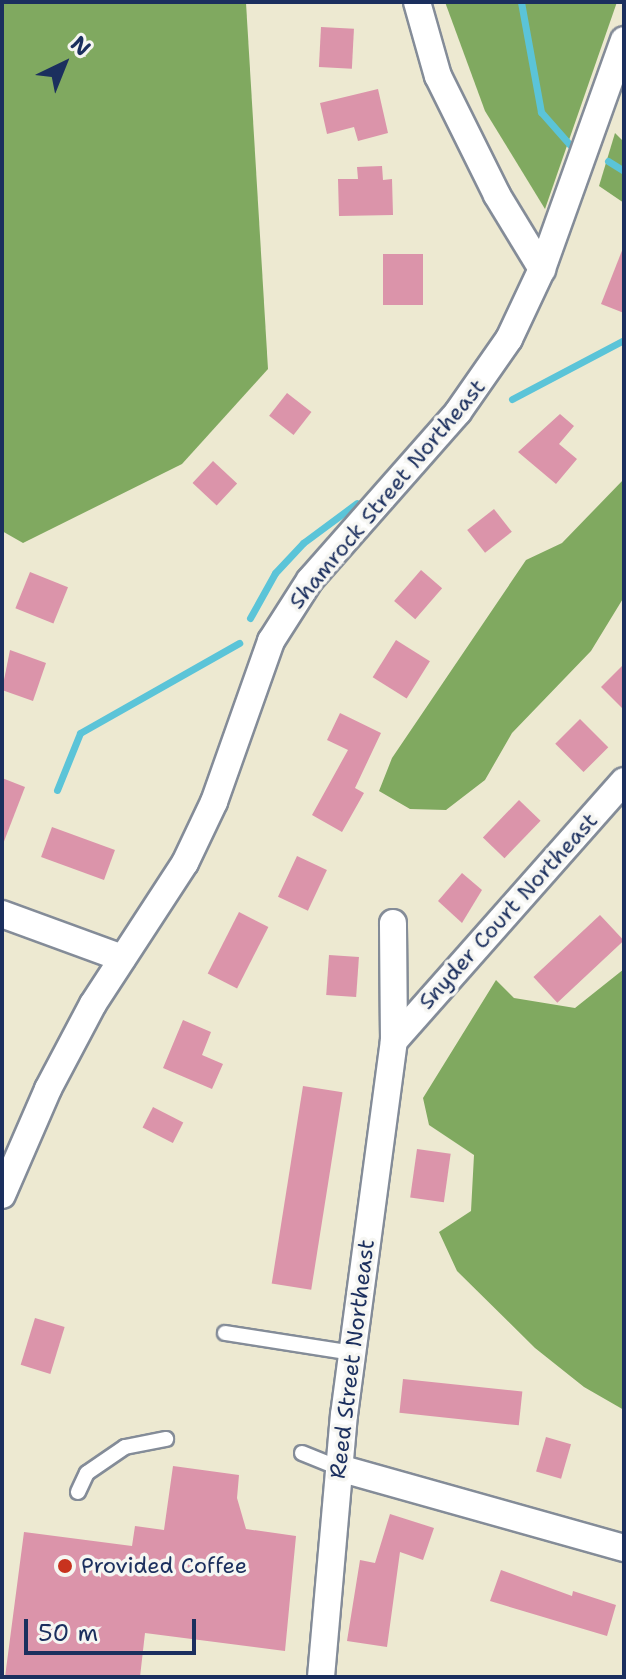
<!DOCTYPE html>
<style>
body{margin:0}
#map{position:relative;width:626px;height:1679px;overflow:hidden;background:#ede9d1;font-family:"Shantell Sans",sans-serif}
div>[style]{position:absolute}
.forest>*{inset:0;background:#80a960}
.stream>*{height:7px;margin:-3.5px;padding:0 3.5px;transform-origin:3.5px;border-radius:3.5px;background:#5bc4d8}
.building>*{inset:0;background:#db94aa;transform-origin:0 0}
.roads{filter:drop-shadow(2px 0 #848c98) drop-shadow(-2px 0 #848c98) drop-shadow(0 2px #848c98) drop-shadow(0 -2px #848c98)}
.lane>*{height:14px;margin:-7px;padding:0 7px;transform-origin:7px;border-radius:7px;background:#fff}
.street>*{height:26px;margin:-13px;padding:0 13px;transform-origin:13px;border-radius:13px;background:#fff}
.dots>*{width:22px;height:22px;translate:-50% -50%;box-sizing:border-box;border:4px solid #f6f6f2;border-radius:50%}
span{translate:-50% -50%;white-space:nowrap;text-align:center;line-height:1.15;-webkit-text-stroke:7px #f6f6f2;paint-order:stroke}
.street-label{font-size:22px;color:#1b2f5e}
.poi-label{font-size:22px;color:#1b2f5e}
.left{translate:0 -50%;text-align:left}
.frame{position:absolute;inset:0;border:4px solid #1b2f5e;pointer-events:none}
.north{position:absolute;left:24px;top:24px;width:80px;height:80px;-webkit-text-stroke:6px #f6f6f2;paint-order:stroke;rotate:43deg;font-size:22px;font-weight:700;line-height:32px;text-align:center;color:#1b2f5e}
.north::after{content:'';display:block;margin:auto;width:28px;height:36px;background:#1b2f5e;clip-path:polygon(50% 0,100% 100%,50% 72%,0 100%)}
.scale{position:absolute;left:24px;top:1619px;width:172px;height:36px;box-sizing:border-box;border:4px solid #1b2f5e;border-top:0;padding-left:10px;font-size:24px;line-height:28px;white-space:nowrap;color:#1b2f5e;-webkit-text-stroke:6px #f6f6f2;paint-order:stroke}
</style>
<div id="map">
<div class="forest">
<i style="clip-path:polygon(2px 2px,246px 3px,268px 369px,182px 464px,23px 543px,2px 531px)"></i>
<i style="clip-path:polygon(445px 2px,617px 2px,545px 209px,485px 111px)"></i>
<i style="clip-path:polygon(615px 133px,624px 142px,624px 203px,599px 186px)"></i>
<i style="clip-path:polygon(624px 479px,624px 597px,591px 651px,512px 733px,485px 780px,446px 810px,410px 809px,379px 791px,392px 758px,526px 560px,562px 543px)"></i>
<i style="clip-path:polygon(624px 969px,624px 1410px,584px 1387px,535px 1348px,457px 1271px,439px 1232px,471px 1211px,474px 1155px,429px 1125px,423px 1098px,496px 980px,514px 998px,575px 1008px)"></i>
</div>
<div class="stream">
<i style="left:521px;top:2px;width:112px;rotate:79.7deg"></i>
<i style="left:541px;top:112px;width:44px;rotate:48.7deg"></i>
<i style="left:608px;top:161px;width:19px;rotate:32deg"></i>
<i style="left:512px;top:399px;width:127px;rotate:-27.8deg"></i>
<i style="left:250px;top:618px;width:51px;rotate:-60.9deg"></i>
<i style="left:275px;top:573px;width:41px;rotate:-47deg"></i>
<i style="left:303px;top:543px;width:67px;rotate:-36.5deg"></i>
<i style="left:57px;top:790px;width:61px;rotate:-68deg"></i>
<i style="left:80px;top:733px;width:183px;rotate:-29.5deg"></i>
</div>
<div class="building">
<i style="left:321px;top:27px;width:33px;height:40px;rotate:3deg"></i>
<i style="clip-path:polygon(378px 89px,388px 133px,358px 141px,354px 127px,327px 134px,320px 103px)"></i>
<i style="clip-path:polygon(382px 166px,383px 180px,392px 179px,393px 215px,339px 216px,338px 179px,358px 179px,357px 167px)"></i>
<i style="clip-path:polygon(623px 248px,624px 248px,624px 313px,601px 304px)"></i>
<i style="left:423px;top:254px;width:51px;height:40px;rotate:90deg"></i>
<i style="left:287px;top:393px;width:31px;height:29px;rotate:38deg"></i>
<i style="clip-path:polygon(560px 414px,574px 426px,559px 444px,577px 459px,556px 484px,518px 452px)"></i>
<i style="left:213px;top:461px;width:33px;height:30px;rotate:43deg"></i>
<i style="left:494px;top:509px;width:29px;height:34px;rotate:52deg"></i>
<i style="left:421px;top:570px;width:28px;height:41px;rotate:41deg"></i>
<i style="left:30px;top:572px;width:41px;height:39px;rotate:22deg"></i>
<i style="left:396px;top:640px;width:40px;height:44px;rotate:32deg"></i>
<i style="clip-path:polygon(10px 650px,46px 663px,33px 701px,2px 690px)"></i>
<i style="clip-path:polygon(624px 664px,624px 710px,601px 687px)"></i>
<i style="clip-path:polygon(340px 713px,381px 733px,355px 788px,364px 793px,342px 832px,312px 815px,348px 750px,327px 740px)"></i>
<i style="left:580px;top:719px;width:40px;height:35px;rotate:45deg"></i>
<i style="clip-path:polygon(2px 778px,25px 787px,3px 844px,2px 843px)"></i>
<i style="left:519px;top:800px;width:30px;height:52px;rotate:44deg"></i>
<i style="left:52px;top:827px;width:67px;height:32px;rotate:20deg"></i>
<i style="left:297px;top:856px;width:33px;height:45px;rotate:25deg"></i>
<i style="clip-path:polygon(462px 873px,482px 890px,462px 923px,438px 901px)"></i>
<i style="left:239px;top:912px;width:33px;height:69px;rotate:27deg"></i>
<i style="left:600px;top:915px;width:35px;height:91px;rotate:47deg"></i>
<i style="left:329px;top:955px;width:30px;height:40px;rotate:4deg"></i>
<i style="clip-path:polygon(183px 1020px,211px 1032px,202px 1055px,223px 1064px,212px 1089px,163px 1068px)"></i>
<i style="left:303px;top:1086px;width:40px;height:200px;rotate:9deg"></i>
<i style="left:153px;top:1107px;width:34px;height:23px;rotate:27deg"></i>
<i style="left:417px;top:1149px;width:34px;height:49px;rotate:8deg"></i>
<i style="left:35px;top:1318px;width:31px;height:49px;rotate:17deg"></i>
<i style="left:403px;top:1379px;width:120px;height:34px;rotate:6deg"></i>
<i style="left:546px;top:1437px;width:26px;height:36px;rotate:16deg"></i>
<i style="clip-path:polygon(173px 1466px,239px 1475px,237px 1498px,246px 1529px,296px 1536px,285px 1651px,145px 1633px,140px 1677px,5px 1677px,24px 1532px,132px 1546px,135px 1526px,164px 1530px)"></i>
<i style="clip-path:polygon(390px 1514px,434px 1528px,423px 1560px,400px 1552px,387px 1647px,347px 1641px,360px 1560px,375px 1563px)"></i>
<i style="clip-path:polygon(501px 1570px,572px 1596px,573px 1591px,616px 1605px,607px 1636px,490px 1601px)"></i>
</div>
<div class="roads">
<div class="lane">
<i style="left:225px;top:1333px;width:129px;rotate:8.9deg"></i>
<i style="left:302px;top:1453px;width:40px;rotate:22deg"></i>
<i style="left:78px;top:1492px;width:21px;rotate:-65deg"></i>
<i style="left:87px;top:1473px;width:46px;rotate:-34.4deg"></i>
<i style="left:125px;top:1447px;width:42px;rotate:-11deg"></i>
</div>
<div class="street">
<i style="left:417px;top:2px;width:77px;rotate:74.2deg"></i>
<i style="left:438px;top:76px;width:133px;rotate:63.6deg"></i>
<i style="left:497px;top:195px;width:87px;rotate:58.7deg"></i>
<i style="left:2px;top:914px;width:128px;rotate:20.1deg"></i>
<i style="left:394px;top:1041px;width:347px;rotate:-48.5deg"></i>
<i style="left:2px;top:1195px;width:116px;rotate:-66.5deg"></i>
<i style="left:48px;top:1089px;width:96px;rotate:-62.1deg"></i>
<i style="left:93px;top:1004px;width:168px;rotate:-56.9deg"></i>
<i style="left:185px;top:863px;width:68px;rotate:-64.6deg"></i>
<i style="left:214px;top:802px;width:171px;rotate:-70.5deg"></i>
<i style="left:271px;top:641px;width:72px;rotate:-57.4deg"></i>
<i style="left:310px;top:580px;width:224px;rotate:-48.6deg"></i>
<i style="left:458px;top:412px;width:89px;rotate:-55.1deg"></i>
<i style="left:509px;top:339px;width:77px;rotate:-64.8deg"></i>
<i style="left:542px;top:269px;width:243px;rotate:-70.3deg"></i>
<i style="left:339px;top:1468px;width:296px;rotate:15.7deg"></i>
<i style="left:321px;top:1677px;width:263px;rotate:-85deg"></i>
<i style="left:344px;top:1415px;width:377px;rotate:-82.4deg"></i>
<i style="left:394px;top:1041px;width:118px;rotate:-90.5deg"></i>
</div>
</div>
<div class="dots">
<i style="left:65px;top:1566px;background:#c8321e"></i>
</div>
<div class="street-label">
<span style="left:387px;top:494px;rotate:-50deg">Shamrock Street Northeast</span>
<span style="left:508px;top:911px;rotate:-48deg">Snyder Court Northeast</span>
<span style="left:352px;top:1359px;rotate:-83deg">Reed Street Northeast</span>
</div>
<div class="poi-label">
<span class="left" style="left:81px;top:1566px">Provided Coffee</span>
</div>
<div class="frame"></div>
<div class="north">N</div>
<div class="scale">50 m</div>
</div>
